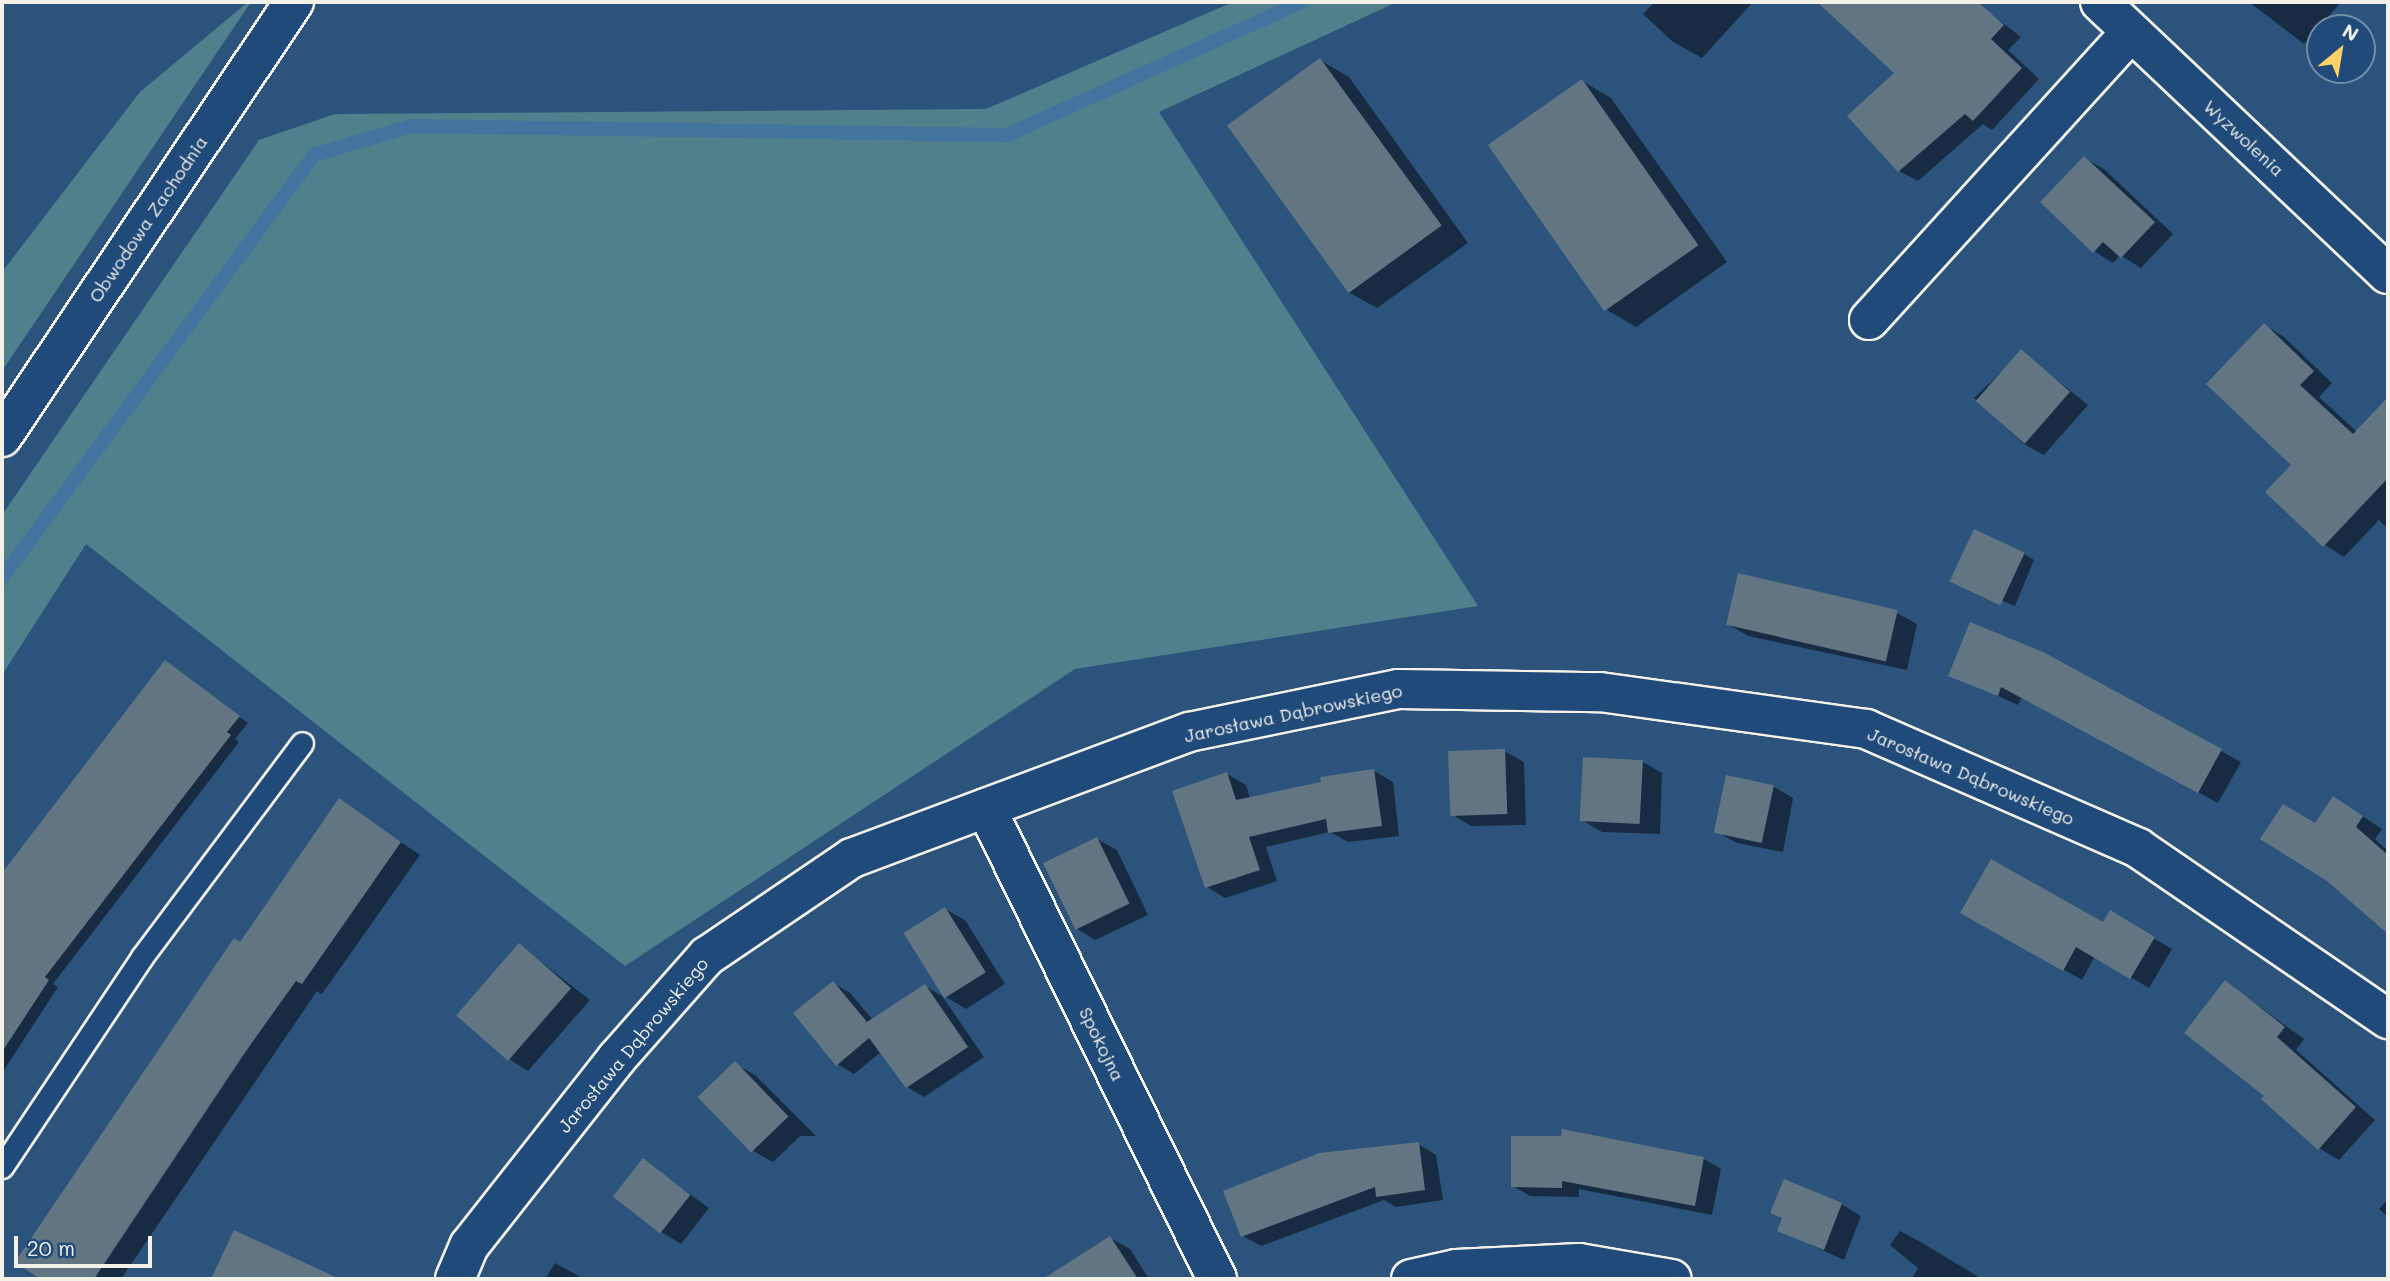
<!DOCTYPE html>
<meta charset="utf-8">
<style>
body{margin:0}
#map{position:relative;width:2390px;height:1281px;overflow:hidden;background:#2c537c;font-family:Mali,sans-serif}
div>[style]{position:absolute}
.green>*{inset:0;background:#4f808b}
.shadow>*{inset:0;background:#0007}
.stream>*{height:14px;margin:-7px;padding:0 7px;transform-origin:7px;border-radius:7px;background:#43749f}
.building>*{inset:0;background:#627583;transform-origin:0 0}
.roads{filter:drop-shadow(2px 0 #f4f1e8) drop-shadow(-2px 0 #f4f1e8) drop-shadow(0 2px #f4f1e8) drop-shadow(0 -2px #f4f1e8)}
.service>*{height:21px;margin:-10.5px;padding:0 10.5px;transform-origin:10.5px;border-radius:10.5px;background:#1f4a7a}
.minor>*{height:38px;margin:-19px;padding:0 19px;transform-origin:19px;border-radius:19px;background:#1f4a7a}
.secondary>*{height:38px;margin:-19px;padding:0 19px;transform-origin:19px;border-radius:19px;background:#1f4a7a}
span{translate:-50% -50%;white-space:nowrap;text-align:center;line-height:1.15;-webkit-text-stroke:7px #1f4a7a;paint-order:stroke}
.street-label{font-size:18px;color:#f4f1e8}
.frame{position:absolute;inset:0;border:4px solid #f4f1e8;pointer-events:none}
.north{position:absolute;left:2306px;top:14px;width:70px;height:70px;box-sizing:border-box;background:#1f4a7a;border:2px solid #748da6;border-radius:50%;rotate:30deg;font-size:19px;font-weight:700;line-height:28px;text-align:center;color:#f4f1e8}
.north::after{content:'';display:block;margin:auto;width:24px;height:32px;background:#ffd166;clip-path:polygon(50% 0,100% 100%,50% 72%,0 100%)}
.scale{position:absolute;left:14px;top:1236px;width:138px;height:32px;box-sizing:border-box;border:4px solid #f4f1e8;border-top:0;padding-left:9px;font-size:21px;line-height:24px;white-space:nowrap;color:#f4f1e8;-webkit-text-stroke:5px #1f4a7a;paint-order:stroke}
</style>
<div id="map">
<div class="green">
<i style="clip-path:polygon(248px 2px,251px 2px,2px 371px,2px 272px,140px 92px)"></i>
<i style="clip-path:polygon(1233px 2px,1397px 2px,1159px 112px,1478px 606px,1075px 669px,625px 966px,86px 544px,2px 675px,2px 515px,259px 140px,335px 114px,986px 109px)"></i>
</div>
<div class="shadow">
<i style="clip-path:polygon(1655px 2px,1753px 2px,1702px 58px,1673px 42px,1643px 14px)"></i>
<i style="clip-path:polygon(1819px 2px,1944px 2px,1961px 18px,1978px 4px,2021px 37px,2008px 50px,2039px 79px,1992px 130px,1983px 124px,1918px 181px,1899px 171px,1849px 116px,1897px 73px)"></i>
<i style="clip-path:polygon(2249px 2px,2341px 2px,2304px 44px)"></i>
<i style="clip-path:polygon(1320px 60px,1349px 77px,1468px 243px,1377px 308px,1348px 292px)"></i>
<i style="clip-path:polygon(1582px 81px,1611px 98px,1727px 262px,1636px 327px,1607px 310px)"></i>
<i style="clip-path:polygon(2084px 158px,2104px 169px,2173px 234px,2141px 268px,2120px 255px,2113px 263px,2094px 251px)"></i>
<i style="clip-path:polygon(2264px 325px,2284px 337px,2332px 383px,2319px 397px,2357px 432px,2372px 417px,2388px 426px,2388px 529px,2379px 520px,2344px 557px,2325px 545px,2293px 465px)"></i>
<i style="clip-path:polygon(2022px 352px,2088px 405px,2044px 455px,2024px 444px,1974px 398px)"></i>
<i style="clip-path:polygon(2024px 554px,2034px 560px,2015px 606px,1955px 582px)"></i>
<i style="clip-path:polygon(1897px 613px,1917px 624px,1907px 670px,1748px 636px,1729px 625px)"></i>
<i style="clip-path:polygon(2042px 653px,2241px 762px,2218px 803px,2022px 697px,2018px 705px,1951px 675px)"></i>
<i style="clip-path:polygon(165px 662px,248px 723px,235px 739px,239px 742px,53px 984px,58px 987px,2px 1073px,2px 876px)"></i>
<i style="clip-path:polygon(1504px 751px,1524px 762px,1526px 825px,1471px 826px,1451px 814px)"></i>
<i style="clip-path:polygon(1643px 762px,1662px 773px,1660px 834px,1602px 832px,1582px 820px)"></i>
<i style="clip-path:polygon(1374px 771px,1393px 782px,1399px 836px,1348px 842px,1330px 832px,1266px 847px,1277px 881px,1225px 898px,1207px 887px,1227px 774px,1246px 785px,1250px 798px)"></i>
<i style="clip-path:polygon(1727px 777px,1774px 787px,1793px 798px,1783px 852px,1737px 843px,1717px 832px)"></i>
<i style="clip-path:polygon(340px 801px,420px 855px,322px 994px,317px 991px,121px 1279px,43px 1279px,18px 1261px)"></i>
<i style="clip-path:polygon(2353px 810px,2382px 829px,2375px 839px,2388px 851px,2388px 933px,2328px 879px,2316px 825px)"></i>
<i style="clip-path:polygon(1097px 839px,1117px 850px,1148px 915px,1095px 940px,1076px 928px)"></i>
<i style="clip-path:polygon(945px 909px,965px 920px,1005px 984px,966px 1009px,946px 997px,906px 934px)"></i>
<i style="clip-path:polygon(1963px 913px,2103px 925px,2110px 913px,2172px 949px,2149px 988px,2095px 956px,2082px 980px)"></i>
<i style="clip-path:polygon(519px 945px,590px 1000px,528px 1071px,509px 1059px)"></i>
<i style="clip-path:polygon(2225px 982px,2304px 1039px,2296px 1050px,2375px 1120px,2339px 1160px,2319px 1148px,2267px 1095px)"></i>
<i style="clip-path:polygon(833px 983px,850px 993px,873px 1020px,925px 986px,942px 996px,984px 1057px,924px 1097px,907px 1087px,881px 1052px,854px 1074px,837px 1064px)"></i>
<i style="clip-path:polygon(735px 1064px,755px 1075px,816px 1136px,800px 1136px,773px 1162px,753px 1151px)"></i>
<i style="clip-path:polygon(1563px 1131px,1704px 1159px,1721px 1169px,1712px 1215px,1579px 1189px,1579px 1197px,1530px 1196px,1513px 1186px,1563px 1138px)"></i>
<i style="clip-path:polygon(1418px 1144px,1436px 1155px,1443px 1200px,1396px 1207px,1384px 1200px,1261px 1246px,1243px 1236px)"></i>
<i style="clip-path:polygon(643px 1161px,709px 1208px,681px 1244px,661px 1232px)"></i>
<i style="clip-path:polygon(2388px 1199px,2388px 1217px,2379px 1209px)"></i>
<i style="clip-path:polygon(1841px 1204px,1861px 1216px,1844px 1260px,1779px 1230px,1784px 1219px,1772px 1213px)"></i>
<i style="clip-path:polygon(1900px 1231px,1919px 1241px,1982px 1279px,1912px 1279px,1918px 1268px,1890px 1245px)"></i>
<i style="clip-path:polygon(234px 1233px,336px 1279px,213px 1279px)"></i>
<i style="clip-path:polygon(1110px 1238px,1130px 1249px,1149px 1279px,1078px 1279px,1069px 1265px)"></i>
<i style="clip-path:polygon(555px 1263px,575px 1274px,583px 1279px,545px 1279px)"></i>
</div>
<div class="stream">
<i style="left:2px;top:578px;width:526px;rotate:-53.59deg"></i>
<i style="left:314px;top:155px;width:101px;rotate:-16.6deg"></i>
<i style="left:411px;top:126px;width:596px;rotate:0.87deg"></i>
<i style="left:1007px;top:135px;width:323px;rotate:-24.3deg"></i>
</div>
<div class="building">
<i style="clip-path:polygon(1817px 2px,1978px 2px,2004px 25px,1991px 39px,2022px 68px,1973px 121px,1965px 114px,1898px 172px,1847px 116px,1894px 73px)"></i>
<i style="left:1320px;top:58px;width:207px;height:115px;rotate:54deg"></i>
<i style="left:1582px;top:79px;width:203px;height:115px;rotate:55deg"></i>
<i style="clip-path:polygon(2084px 156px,2155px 222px,2121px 258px,2103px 242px,2093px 253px,2040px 202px)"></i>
<i style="clip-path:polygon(2264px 323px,2314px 371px,2300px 385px,2353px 434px,2388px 397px,2388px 478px,2323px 547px,2265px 492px,2291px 465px,2206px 384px)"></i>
<i style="left:2021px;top:349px;width:65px;height:69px;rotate:41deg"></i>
<i style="left:1974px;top:529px;width:56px;height:58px;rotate:25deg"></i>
<i style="left:1738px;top:573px;width:164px;height:53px;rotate:13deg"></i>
<i style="clip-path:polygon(1970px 622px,2043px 652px,2222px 749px,2198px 793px,2001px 687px,1998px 696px,1948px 676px)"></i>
<i style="clip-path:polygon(165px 660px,240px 716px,227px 732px,231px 735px,45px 977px,49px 980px,2px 1052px,2px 873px)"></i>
<i style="left:1505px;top:749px;width:65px;height:57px;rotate:88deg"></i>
<i style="left:1583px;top:757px;width:60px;height:64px;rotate:3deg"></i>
<i style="clip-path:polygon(1374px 769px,1382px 826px,1328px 833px,1326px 819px,1249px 837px,1260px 870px,1205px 888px,1172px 791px,1227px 772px,1236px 800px,1321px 782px,1320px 777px)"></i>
<i style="left:1726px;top:775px;width:49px;height:59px;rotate:12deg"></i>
<i style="clip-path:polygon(2333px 796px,2363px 816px,2356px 827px,2388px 855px,2388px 934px,2327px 881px,2260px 839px,2283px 804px,2315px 823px)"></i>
<i style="clip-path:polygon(339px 798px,401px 842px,302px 984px,296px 981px,246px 1051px,94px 1279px,40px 1279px,15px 1262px,234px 938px,240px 942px)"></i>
<i style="left:1097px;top:837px;width:74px;height:60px;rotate:64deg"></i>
<i style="clip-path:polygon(1991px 859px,2103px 922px,2110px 910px,2155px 937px,2130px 979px,2076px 947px,2063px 971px,1960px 913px)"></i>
<i style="left:945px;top:907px;width:77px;height:49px;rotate:58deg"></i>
<i style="left:519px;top:943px;width:69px;height:96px;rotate:41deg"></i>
<i style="clip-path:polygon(2225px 980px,2285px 1027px,2277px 1037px,2356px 1107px,2318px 1150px,2261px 1099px,2264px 1096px,2184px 1033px)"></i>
<i style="clip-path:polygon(833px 981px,867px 1022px,925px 984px,968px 1047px,906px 1088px,869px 1038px,836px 1066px,793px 1013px)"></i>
<i style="left:735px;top:1061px;width:77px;height:52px;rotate:46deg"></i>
<i style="clip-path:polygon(1562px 1129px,1704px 1157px,1695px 1206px,1562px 1181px,1562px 1188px,1511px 1187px,1511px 1136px,1561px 1136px)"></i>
<i style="clip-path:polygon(1419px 1142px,1425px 1190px,1376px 1197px,1375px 1187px,1241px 1237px,1223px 1191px,1319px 1153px)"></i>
<i style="left:643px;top:1158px;width:60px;height:49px;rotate:38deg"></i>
<i style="clip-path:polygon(1784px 1179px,1842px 1203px,1824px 1250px,1777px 1231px,1782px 1218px,1770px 1213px)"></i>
<i style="clip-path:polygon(234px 1230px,340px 1279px,211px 1279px)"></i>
<i style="clip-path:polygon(1110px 1236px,1138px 1279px,1043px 1279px)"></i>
</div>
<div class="roads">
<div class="service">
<i style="left:2px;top:1167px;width:252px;rotate:-56.3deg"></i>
<i style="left:142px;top:957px;width:267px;rotate:-53.2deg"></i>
</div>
<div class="minor">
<i style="left:2100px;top:2px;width:396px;rotate:43.4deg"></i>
<i style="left:1869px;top:320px;width:389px;rotate:-47.7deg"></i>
<i style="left:986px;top:808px;width:525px;rotate:63.87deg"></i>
<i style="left:455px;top:1279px;width:36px;rotate:-67deg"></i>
<i style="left:469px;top:1246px;width:239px;rotate:-51.8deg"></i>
<i style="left:617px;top:1058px;width:136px;rotate:-48.6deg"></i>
<i style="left:707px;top:956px;width:175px;rotate:-34.1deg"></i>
<i style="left:852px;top:858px;width:360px;rotate:-20.5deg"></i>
<i style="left:1189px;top:732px;width:214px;rotate:-11.6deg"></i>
<i style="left:1399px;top:689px;width:201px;rotate:0.9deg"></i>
<i style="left:1600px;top:692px;width:269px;rotate:7.9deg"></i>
<i style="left:1866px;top:729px;width:297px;rotate:23.6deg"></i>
<i style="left:2138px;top:848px;width:303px;rotate:34.4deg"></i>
<i style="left:1411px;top:1279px;width:46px;rotate:-12.5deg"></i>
<i style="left:1456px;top:1269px;width:123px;rotate:-2.8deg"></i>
<i style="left:1579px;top:1263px;width:94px;rotate:9.8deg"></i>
</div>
<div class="secondary">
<i style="left:2px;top:437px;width:524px;rotate:-56.13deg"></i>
</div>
</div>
<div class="street-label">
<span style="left:2244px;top:138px;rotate:43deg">Wyzwolenia</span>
<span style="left:148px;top:219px;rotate:-56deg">Obwodowa Zachodnia</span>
<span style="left:1293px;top:713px;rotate:-12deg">Jarosława Dąbrowskiego</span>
<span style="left:1971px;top:776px;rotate:23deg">Jarosława Dąbrowskiego</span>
<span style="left:1102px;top:1044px;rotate:64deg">Spokojna</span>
<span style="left:633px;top:1045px;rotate:-50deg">Jarosława Dąbrowskiego</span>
</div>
<div class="frame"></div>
<div class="north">N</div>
<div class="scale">20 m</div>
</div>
